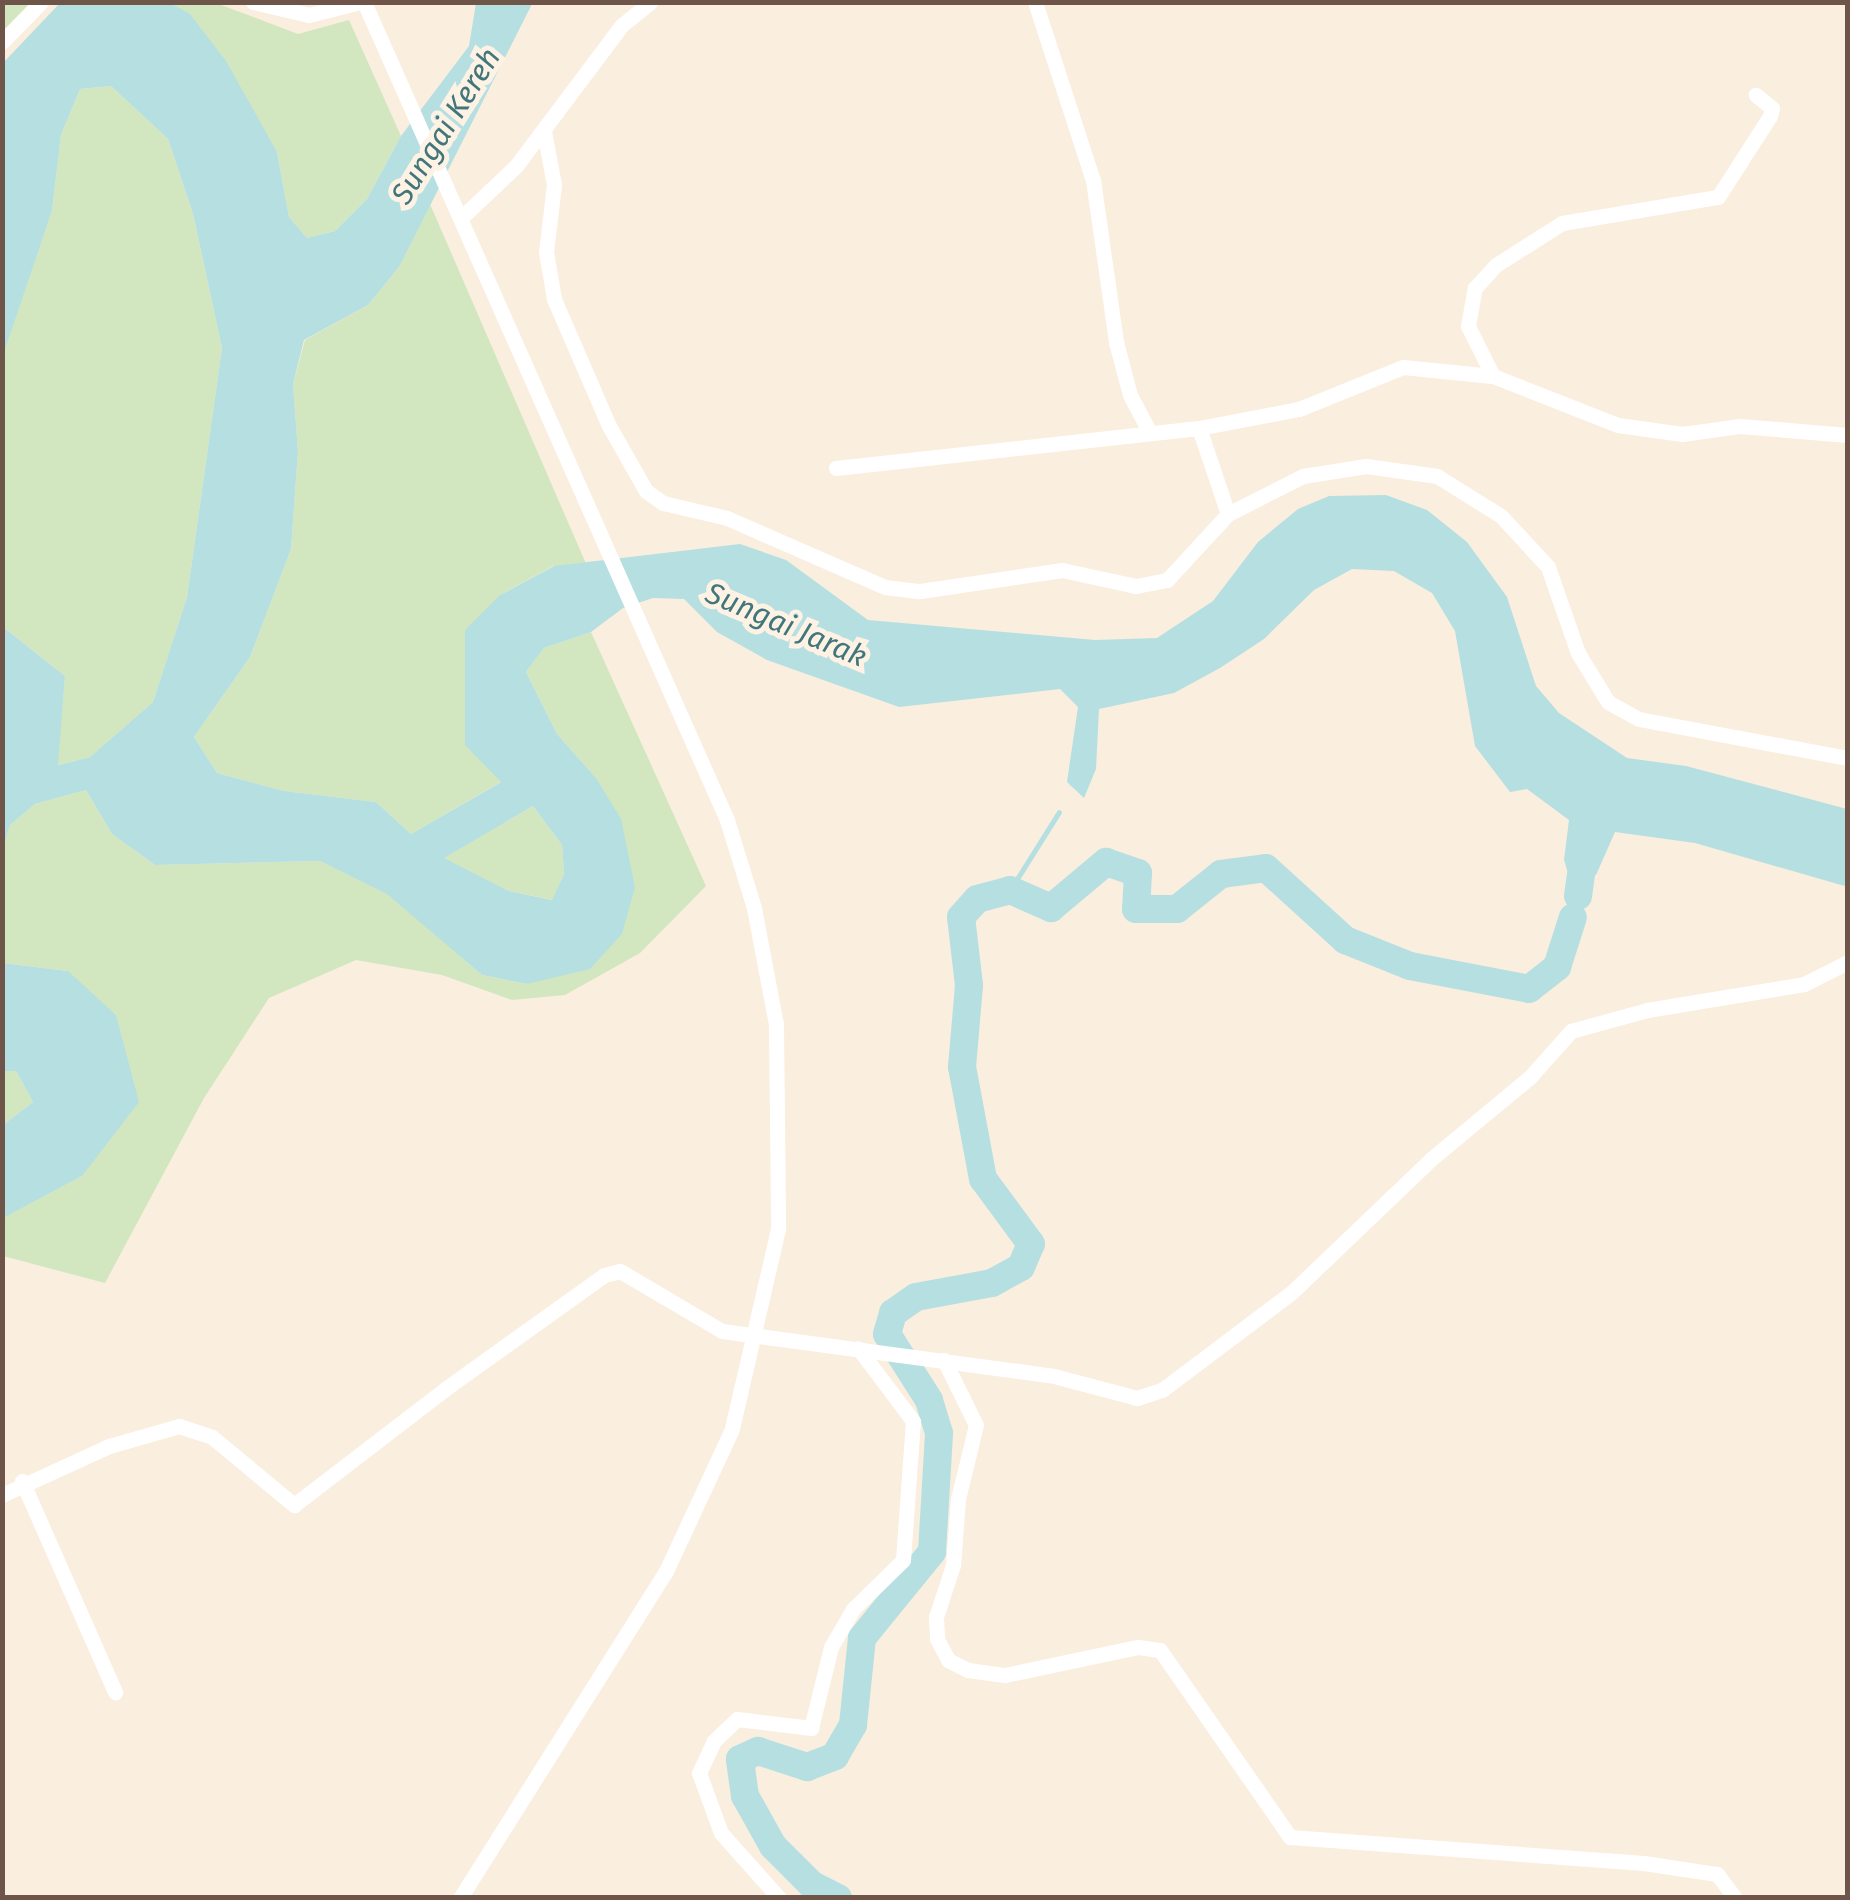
<!DOCTYPE html>
<html>
<head>
<meta charset="utf-8">
<style>
  body { margin:0 }
  #map { position:relative; width:1850px; height:1900px; overflow:hidden; background:#faeedf; font-family:"Fira Sans",sans-serif }
  div>[style] { position:absolute }
  .green>* { inset:0; background:#d2e7bf }
  .water>* { inset:0; background:#b6dfe2 }
  .stream>* { height:5px; margin:-2.5px; padding:0 2.5px; transform-origin:2.5px; border-radius:2.5px; background:#b6dfe2 }
  .river>* { height:28px; margin:-14px; padding:0 14px; transform-origin:14px; border-radius:14px; background:#b6dfe2 }
  .minor>* { height:15px; margin:-7.5px; padding:0 7.5px; transform-origin:7.5px; border-radius:7.5px; background:#fff }
  span { translate:-50% -50%; white-space:nowrap; text-align:center; line-height:1.15; -webkit-text-stroke:10px #fef2e5; paint-order:stroke }
  .water-label { font-size:30px; color:#41767b; font-style:italic }
  .frame { position:absolute; inset:0; border:5px solid #6f5449; pointer-events:none }
</style>
</head>
<body>
<div id="map">
  <div class="green">
    <div style="clip-path:polygon(3px 2px,30px 3px,3px 31px,2px 3px)"></div>
    <div style="clip-path:polygon(170px 3px,216px 3px,298px 34px,349px 20px,401px 136px,367px 199px,335px 231px,307px 238px,289px 217px,277px 152px)"></div>
    <div style="clip-path:polygon(111px 86px,168px 139px,193px 214px,222px 348px,187px 597px,153px 702px,90px 757px,57px 765px,65px 676px,3px 627px,2px 355px,52px 211px,61px 135px,80px 89px)"></div>
    <div style="clip-path:polygon(430px 204px,587px 566px,553px 566px,500px 595px,502px 781px,411px 834px,376px 802px,284px 791px,217px 773px,194px 737px,250px 657px,291px 549px,298px 451px,293px 384px,305px 340px,368px 305px,399px 267px)"></div>
    <div style="clip-path:polygon(591px 632px,706px 886px,640px 953px,565px 995px,512px 1000px,442px 975px,356px 960px,269px 998px,204px 1098px,105px 1283px,3px 1256px,2px 1218px,82px 1176px,68px 971px,3px 963px,2px 847px,10px 825px,35px 804px,86px 790px,112px 834px,155px 865px,320px 861px,387px 893px,482px 975px,527px 984px,596px 778px,557px 734px,526px 672px,544px 648px)"></div>
    <div style="clip-path:polygon(533px 806px,562px 845px,564px 873px,553px 900px,509px 891px,443px 858px)"></div>
    <div style="clip-path:polygon(2px 1071px,16px 1071px,33px 1102px,3px 1125px)"></div>
  </div>
  <div class="water">
    <div style="clip-path:polygon(evenodd,533px 2px,399px 267px,368px 305px,304px 340px,293px 384px,298px 451px,291px 549px,250px 657px,194px 737px,217px 773px,284px 791px,376px 802px,411px 834px,501px 782px,465px 745px,465px 630px,500px 595px,554px 566px,740px 544px,786px 560px,868px 620px,1095px 640px,1157px 638px,1213px 601px,1258px 542px,1298px 509px,1329px 496px,1386px 495px,1427px 510px,1467px 542px,1507px 597px,1536px 686px,1559px 713px,1627px 758px,1686px 766px,1847px 809px,1848px 887px,1695px 843px,1615px 832px,1596px 875px,1569px 876px,1564px 860px,1569px 820px,1527px 789px,1510px 792px,1475px 746px,1455px 631px,1432px 593px,1394px 571px,1352px 569px,1314px 590px,1264px 639px,1220px 668px,1174px 693px,1099px 709px,1096px 769px,1084px 798px,1067px 782px,1078px 707px,1060px 689px,899px 707px,767px 660px,717px 632px,684px 599px,653px 598px,623px 608px,591px 632px,544px 648px,526px 672px,557px 734px,596px 778px,621px 819px,635px 887px,622px 934px,590px 969px,527px 984px,482px 975px,387px 894px,320px 861px,155px 865px,112px 834px,86px 790px,35px 804px,10px 825px,3px 847px,3px 627px,65px 676px,58px 765px,90px 757px,153px 702px,187px 597px,222px 348px,193px 214px,168px 139px,111px 86px,80px 89px,61px 135px,52px 211px,3px 355px,3px 63px,60px 3px,170px 3px,190px 14px,226px 61px,277px 152px,289px 217px,307px 238px,335px 231px,367px 199px,401px 136px,469px 46px,476px 3px,533px 2px,533px 806px,562px 845px,564px 874px,552px 900px,509px 891px,444px 858px,533px 806px)"></div>
    <div style="clip-path:polygon(3px 963px,68px 971px,116px 1015px,139px 1102px,82px 1176px,3px 1218px,3px 1125px,33px 1102px,16px 1071px,3px 1071px)"></div>
  </div>
  <div class="stream">
    <div style="left:1010px;top:890px;width:92px;rotate:-57.9deg"></div>
  </div>
  <div class="river">
    <div style="left:1578px;top:896px;width:59px;rotate:-82.1deg"></div>
    <div style="left:838px;top:1898px;width:30px;rotate:-153deg"></div>
    <div style="left:811px;top:1884px;width:54px;rotate:-135deg"></div>
    <div style="left:773px;top:1846px;width:57px;rotate:-119.2deg"></div>
    <div style="left:745px;top:1796px;width:37px;rotate:-98deg"></div>
    <div style="left:740px;top:1759px;width:20px;rotate:-24deg"></div>
    <div style="left:758px;top:1751px;width:52px;rotate:18.1deg"></div>
    <div style="left:807px;top:1767px;width:30px;rotate:-21deg"></div>
    <div style="left:835px;top:1756px;width:36px;rotate:-60deg"></div>
    <div style="left:853px;top:1725px;width:87px;rotate:-84.1deg"></div>
    <div style="left:862px;top:1638px;width:111px;rotate:-50.9deg"></div>
    <div style="left:932px;top:1552px;width:119px;rotate:-86.6deg"></div>
    <div style="left:939px;top:1433px;width:34px;rotate:-107deg"></div>
    <div style="left:929px;top:1400px;width:78px;rotate:-122.5deg"></div>
    <div style="left:887px;top:1334px;width:22px;rotate:-74deg"></div>
    <div style="left:893px;top:1313px;width:28px;rotate:-35deg"></div>
    <div style="left:916px;top:1297px;width:77px;rotate:-10.4deg"></div>
    <div style="left:992px;top:1283px;width:33px;rotate:-29deg"></div>
    <div style="left:1021px;top:1267px;width:25px;rotate:-67deg"></div>
    <div style="left:1031px;top:1244px;width:81px;rotate:-126.4deg"></div>
    <div style="left:983px;top:1179px;width:114px;rotate:-100.6deg"></div>
    <div style="left:962px;top:1067px;width:82px;rotate:-85.1deg"></div>
    <div style="left:969px;top:985px;width:68px;rotate:-96.7deg"></div>
    <div style="left:961px;top:917px;width:24px;rotate:-48deg"></div>
    <div style="left:977px;top:899px;width:34px;rotate:-15deg"></div>
    <div style="left:1010px;top:890px;width:45px;rotate:23.7deg"></div>
    <div style="left:1051px;top:908px;width:72px;rotate:-39.9deg"></div>
    <div style="left:1106px;top:862px;width:34px;rotate:19deg"></div>
    <div style="left:1138px;top:873px;width:36px;rotate:93deg"></div>
    <div style="left:1136px;top:909px;width:41px"></div>
    <div style="left:1177px;top:909px;width:56px;rotate:-38.5deg"></div>
    <div style="left:1221px;top:874px;width:45px;rotate:-7.6deg"></div>
    <div style="left:1266px;top:868px;width:107px;rotate:42.3deg"></div>
    <div style="left:1345px;top:940px;width:70px;rotate:21.8deg"></div>
    <div style="left:1410px;top:966px;width:121px;rotate:10.9deg"></div>
    <div style="left:1529px;top:989px;width:36px;rotate:-38deg"></div>
    <div style="left:1557px;top:967px;width:52px;rotate:-72.3deg"></div>
  </div>
  <div class="minor">
    <div style="left:253px;top:2px;width:57px;rotate:13.1deg"></div>
    <div style="left:309px;top:15px;width:53px;rotate:-14.3deg"></div>
    <div style="left:364px;top:2px;width:895px;rotate:66.07deg"></div>
    <div style="left:727px;top:820px;width:92px;rotate:72.9deg"></div>
    <div style="left:754px;top:908px;width:118px;rotate:79.3deg"></div>
    <div style="left:776px;top:1024px;width:205px;rotate:89.4deg"></div>
    <div style="left:778px;top:1229px;width:205px;rotate:103deg"></div>
    <div style="left:732px;top:1429px;width:157px;rotate:114.9deg"></div>
    <div style="left:666px;top:1571px;width:386px;rotate:122.2deg"></div>
    <div style="left:1035px;top:2px;width:187px;rotate:72deg"></div>
    <div style="left:1093px;top:180px;width:164px;rotate:81.9deg"></div>
    <div style="left:1116px;top:342px;width:55px;rotate:75.2deg"></div>
    <div style="left:1130px;top:395px;width:43px;rotate:62.2deg"></div>
    <div style="left:2px;top:42px;width:56px;rotate:-45.7deg"></div>
    <div style="left:544px;top:131px;width:55px;rotate:79.5deg"></div>
    <div style="left:554px;top:185px;width:67px;rotate:96.8deg"></div>
    <div style="left:546px;top:252px;width:48px;rotate:80.3deg"></div>
    <div style="left:554px;top:299px;width:136px;rotate:66.6deg"></div>
    <div style="left:608px;top:424px;width:77px;rotate:60.4deg"></div>
    <div style="left:646px;top:491px;width:21px;rotate:35deg"></div>
    <div style="left:663px;top:503px;width:66px;rotate:13.2deg"></div>
    <div style="left:727px;top:518px;width:172px;rotate:23.6deg"></div>
    <div style="left:885px;top:587px;width:35px;rotate:7deg"></div>
    <div style="left:920px;top:591px;width:144px;rotate:-8.4deg"></div>
    <div style="left:1062px;top:570px;width:76px;rotate:12.2deg"></div>
    <div style="left:1136px;top:586px;width:32px;rotate:-11deg"></div>
    <div style="left:1167px;top:580px;width:90px;rotate:-47.3deg"></div>
    <div style="left:1228px;top:514px;width:84px;rotate:-26.9deg"></div>
    <div style="left:1303px;top:476px;width:64px;rotate:-9deg"></div>
    <div style="left:1366px;top:466px;width:72px;rotate:8deg"></div>
    <div style="left:1437px;top:476px;width:75px;rotate:32deg"></div>
    <div style="left:1501px;top:516px;width:69px;rotate:47.3deg"></div>
    <div style="left:1548px;top:567px;width:91px;rotate:70.8deg"></div>
    <div style="left:1578px;top:653px;width:57px;rotate:58.5deg"></div>
    <div style="left:1608px;top:702px;width:35px;rotate:29deg"></div>
    <div style="left:1639px;top:719px;width:213px;rotate:10.6deg"></div>
    <div style="left:461px;top:218px;width:76px;rotate:-43.4deg"></div>
    <div style="left:516px;top:166px;width:176px;rotate:-53.1deg"></div>
    <div style="left:622px;top:25px;width:36px;rotate:-39deg"></div>
    <div style="left:1493px;top:376px;width:56px;rotate:-116.6deg"></div>
    <div style="left:1468px;top:326px;width:39px;rotate:-80deg"></div>
    <div style="left:1475px;top:288px;width:31px;rotate:-48deg"></div>
    <div style="left:1496px;top:265px;width:78px;rotate:-32.5deg"></div>
    <div style="left:1562px;top:223px;width:158px;rotate:-9.5deg"></div>
    <div style="left:1718px;top:197px;width:96px;rotate:-57.3deg"></div>
    <div style="left:1770px;top:116px;width:8px;rotate:-76deg"></div>
    <div style="left:1772px;top:108px;width:21px;rotate:-141deg"></div>
    <div style="left:1199px;top:428px;width:91px;rotate:71.4deg"></div>
    <div style="left:836px;top:468px;width:365px;rotate:-6.3deg"></div>
    <div style="left:1199px;top:428px;width:102px;rotate:-10.8deg"></div>
    <div style="left:1299px;top:409px;width:112px;rotate:-22deg"></div>
    <div style="left:1403px;top:367px;width:90px;rotate:5.7deg"></div>
    <div style="left:1493px;top:376px;width:134px;rotate:21.4deg"></div>
    <div style="left:1618px;top:425px;width:65px;rotate:8deg"></div>
    <div style="left:1682px;top:434px;width:59px;rotate:-7.9deg"></div>
    <div style="left:1740px;top:426px;width:108px;rotate:4.8deg"></div>
    <div style="left:944px;top:1360px;width:72px;rotate:63.8deg"></div>
    <div style="left:976px;top:1425px;width:76px;rotate:103.7deg"></div>
    <div style="left:958px;top:1499px;width:66px;rotate:94.3deg"></div>
    <div style="left:953px;top:1565px;width:55px;rotate:108.1deg"></div>
    <div style="left:936px;top:1617px;width:22px;rotate:87deg"></div>
    <div style="left:937px;top:1639px;width:24px;rotate:62deg"></div>
    <div style="left:948px;top:1660px;width:22px;rotate:27deg"></div>
    <div style="left:968px;top:1670px;width:37px;rotate:8deg"></div>
    <div style="left:1005px;top:1675px;width:136px;rotate:-11.9deg"></div>
    <div style="left:1138px;top:1647px;width:22px;rotate:8deg"></div>
    <div style="left:1160px;top:1650px;width:228px;rotate:55.2deg"></div>
    <div style="left:1290px;top:1837px;width:355px;rotate:4.2deg"></div>
    <div style="left:1644px;top:1863px;width:74px;rotate:8.6deg"></div>
    <div style="left:1717px;top:1874px;width:30px;rotate:53deg"></div>
    <div style="left:22px;top:1481px;width:231px;rotate:66.2deg"></div>
    <div style="left:2px;top:1495px;width:118px;rotate:-24.6deg"></div>
    <div style="left:109px;top:1446px;width:73px;rotate:-15.9deg"></div>
    <div style="left:179px;top:1426px;width:35px;rotate:18deg"></div>
    <div style="left:212px;top:1437px;width:107px;rotate:39.7deg"></div>
    <div style="left:294px;top:1505px;width:190px;rotate:-37.5deg"></div>
    <div style="left:445px;top:1389px;width:196px;rotate:-35.6deg"></div>
    <div style="left:604px;top:1275px;width:16px;rotate:-14deg"></div>
    <div style="left:620px;top:1271px;width:118px;rotate:30.5deg"></div>
    <div style="left:722px;top:1331px;width:335px;rotate:7.7deg"></div>
    <div style="left:1054px;top:1376px;width:86px;rotate:14.8deg"></div>
    <div style="left:1137px;top:1398px;width:26px;rotate:-18deg"></div>
    <div style="left:1162px;top:1390px;width:163px;rotate:-37deg"></div>
    <div style="left:1292px;top:1292px;width:192px;rotate:-43.7deg"></div>
    <div style="left:1431px;top:1159px;width:129px;rotate:-39.6deg"></div>
    <div style="left:1530px;top:1077px;width:62px;rotate:-48.3deg"></div>
    <div style="left:1571px;top:1031px;width:79px;rotate:-15.4deg"></div>
    <div style="left:1647px;top:1010px;width:159px;rotate:-9.4deg"></div>
    <div style="left:1804px;top:984px;width:49px;rotate:-26.6deg"></div>
    <div style="left:779px;top:1898px;width:87px;rotate:-131.7deg"></div>
    <div style="left:721px;top:1833px;width:64px;rotate:-110.1deg"></div>
    <div style="left:699px;top:1773px;width:35px;rotate:-65deg"></div>
    <div style="left:714px;top:1741px;width:32px;rotate:-44deg"></div>
    <div style="left:737px;top:1719px;width:75px;rotate:6.9deg"></div>
    <div style="left:811px;top:1728px;width:83px;rotate:-76.1deg"></div>
    <div style="left:831px;top:1647px;width:44px;rotate:-59.9deg"></div>
    <div style="left:853px;top:1609px;width:70px;rotate:-44.4deg"></div>
    <div style="left:903px;top:1560px;width:139px;rotate:-85.9deg"></div>
    <div style="left:913px;top:1421px;width:91px;rotate:-127deg"></div>
  </div>
  <div class="water-label">
    <span style="left:446px;top:126px;rotate:-58deg">Sungai Kereh</span>
    <span style="left:786px;top:625px;rotate:23deg">Sungai Jarak</span>
  </div>
  <div class="frame"></div>
</div>
</body>
</html>
